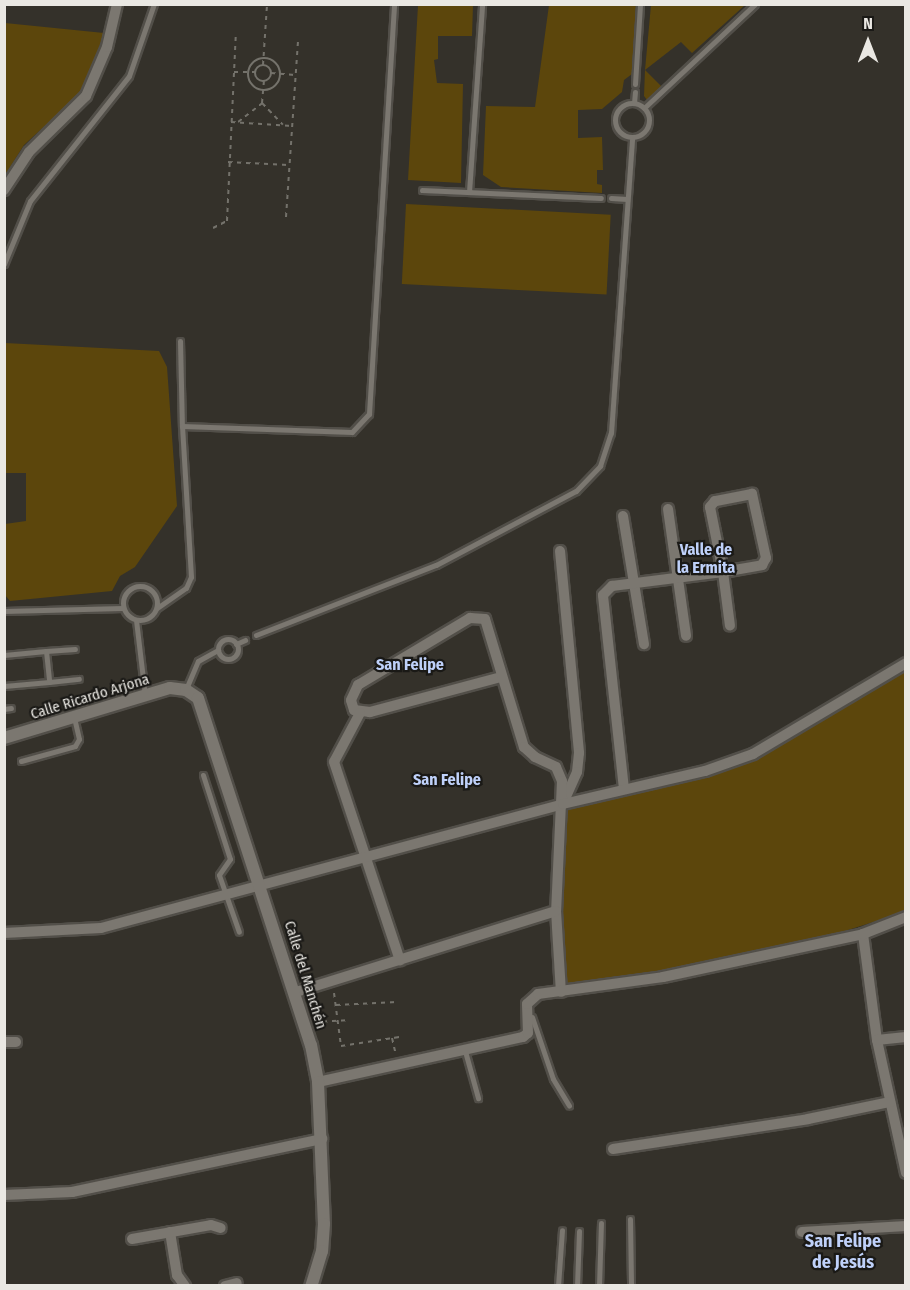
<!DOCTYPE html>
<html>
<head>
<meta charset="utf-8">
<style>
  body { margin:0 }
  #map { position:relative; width:910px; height:1290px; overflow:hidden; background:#34312a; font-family:"Fira Sans Condensed",sans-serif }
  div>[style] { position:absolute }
  .green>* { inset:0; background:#5c460c; transform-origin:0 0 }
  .path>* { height:2px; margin-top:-1px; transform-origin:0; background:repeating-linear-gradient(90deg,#74726b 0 4.5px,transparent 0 9px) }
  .path>.ring { margin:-1px; padding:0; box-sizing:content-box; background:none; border:2px solid #74726b; border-radius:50% }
  .roads { filter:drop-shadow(2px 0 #524f49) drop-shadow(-2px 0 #524f49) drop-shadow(0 2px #524f49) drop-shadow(0 -2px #524f49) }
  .service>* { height:5px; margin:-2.5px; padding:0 2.5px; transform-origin:2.5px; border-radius:2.5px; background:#7b7770 }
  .service>.ring { margin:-2.5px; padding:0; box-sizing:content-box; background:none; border:5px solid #7b7770; border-radius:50% }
  .minor>* { height:10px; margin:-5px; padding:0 5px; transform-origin:5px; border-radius:5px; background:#7b7770 }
  .tertiary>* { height:12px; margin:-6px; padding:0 6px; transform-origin:6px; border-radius:6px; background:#7b7770 }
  span { translate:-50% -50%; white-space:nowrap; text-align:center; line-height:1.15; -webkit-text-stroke:4.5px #1a1916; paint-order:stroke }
  .street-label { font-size:15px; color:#eae8e3 }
  .neighbourhood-label { font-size:16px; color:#bfd1fa; font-weight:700 }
  .quarter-label { font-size:18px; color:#bfd1fa; font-weight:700 }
  .frame { position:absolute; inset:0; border:6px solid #eae8e3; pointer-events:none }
  .north { position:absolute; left:838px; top:12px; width:60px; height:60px; -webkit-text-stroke:4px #1a1916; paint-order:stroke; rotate:0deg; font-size:16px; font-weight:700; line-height:24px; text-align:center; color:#eae8e3 }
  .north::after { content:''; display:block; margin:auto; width:21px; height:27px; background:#eae8e3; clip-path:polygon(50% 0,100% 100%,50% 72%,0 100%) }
</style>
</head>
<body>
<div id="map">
  <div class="green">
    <div style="clip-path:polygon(418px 5px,473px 5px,472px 36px,438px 36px,438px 59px,434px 60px,437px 83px,463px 84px,461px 183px,408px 180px)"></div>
    <div style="clip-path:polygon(549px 5px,636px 5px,632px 74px,624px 80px,622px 92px,602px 109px,578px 110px,578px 138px,602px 137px,603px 170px,597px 170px,597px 184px,602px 185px,602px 193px,501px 187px,483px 175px,486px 106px,535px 107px)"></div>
    <div style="clip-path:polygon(651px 5px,745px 5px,692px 53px,681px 42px,645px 70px,663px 88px,647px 100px,644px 96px,645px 70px)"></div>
    <div style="clip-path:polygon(5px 23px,104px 33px,85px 89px,24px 145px,5px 175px)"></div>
    <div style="left:406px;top:204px;width:205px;height:80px;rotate:3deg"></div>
    <div style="clip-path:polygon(5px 343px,159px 351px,167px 367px,177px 506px,135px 567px,120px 576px,112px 591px,10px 601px,5px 595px,5px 524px,26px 521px,26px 473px,5px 473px)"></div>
    <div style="clip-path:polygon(905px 665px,905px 912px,810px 942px,692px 969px,565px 990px,561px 966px,563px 806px,755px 755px)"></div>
  </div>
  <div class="path">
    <div class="ring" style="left:248px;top:58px;width:30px;height:30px"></div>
    <div style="left:263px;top:65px;width:61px;rotate:-86.2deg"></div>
    <div class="ring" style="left:255px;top:65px;width:14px;height:14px"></div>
    <div style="left:234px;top:72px;width:21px"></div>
    <div style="left:271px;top:73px;width:24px;rotate:5deg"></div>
    <div style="left:262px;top:103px;width:30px;rotate:46deg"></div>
    <div style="left:231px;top:122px;width:61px;rotate:3.8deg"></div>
    <div style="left:238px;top:122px;width:31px;rotate:-38deg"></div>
    <div style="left:262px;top:103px;width:22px;rotate:-85deg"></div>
    <div style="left:228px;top:162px;width:60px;rotate:2.9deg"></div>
    <div style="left:286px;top:217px;width:178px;rotate:-86.1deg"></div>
    <div style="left:213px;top:228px;width:16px;rotate:-27deg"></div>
    <div style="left:227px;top:221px;width:189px;rotate:-87.3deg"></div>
    <div style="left:334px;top:993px;width:53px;rotate:82.5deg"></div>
    <div style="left:341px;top:1046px;width:59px;rotate:-8.8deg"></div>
    <div style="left:336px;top:1005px;width:61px;rotate:-2.8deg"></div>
    <div style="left:314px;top:1022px;width:33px;rotate:-3deg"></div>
    <div style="left:392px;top:1038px;width:17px;rotate:77deg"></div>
  </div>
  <div class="roads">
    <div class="service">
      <div style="left:635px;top:84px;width:80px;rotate:-86.4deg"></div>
      <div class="ring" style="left:615px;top:103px;width:29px;height:29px"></div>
      <div style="left:634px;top:103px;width:11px;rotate:-85deg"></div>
      <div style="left:644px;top:108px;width:152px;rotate:-43.1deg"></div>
      <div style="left:422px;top:190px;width:179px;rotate:2.6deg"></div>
      <div style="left:469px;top:192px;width:188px;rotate:-86deg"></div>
      <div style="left:611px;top:198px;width:16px;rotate:4deg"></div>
      <div style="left:4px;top:264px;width:68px;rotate:-67.6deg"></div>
      <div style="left:30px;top:201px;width:159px;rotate:-51.6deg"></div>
      <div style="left:129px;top:76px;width:76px;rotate:-70.9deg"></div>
      <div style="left:180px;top:341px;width:85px;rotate:88.7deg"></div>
      <div class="ring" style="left:123px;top:586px;width:29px;height:29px"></div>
      <div style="left:157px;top:608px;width:35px;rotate:-35deg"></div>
      <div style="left:186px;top:588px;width:12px;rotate:-66deg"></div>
      <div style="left:191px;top:577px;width:151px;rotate:-93.4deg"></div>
      <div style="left:182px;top:426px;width:170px;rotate:2deg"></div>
      <div style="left:352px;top:432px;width:25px;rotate:-47deg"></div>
      <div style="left:369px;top:414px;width:411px;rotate:-86.5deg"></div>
      <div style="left:4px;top:611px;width:119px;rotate:-1.4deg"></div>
      <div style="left:136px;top:620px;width:77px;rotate:83.2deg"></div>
      <div style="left:256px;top:635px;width:193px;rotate:-21.3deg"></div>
      <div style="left:436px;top:565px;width:158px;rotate:-27.9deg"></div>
      <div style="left:576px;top:491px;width:35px;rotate:-46deg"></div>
      <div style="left:600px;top:466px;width:35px;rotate:-72deg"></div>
      <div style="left:611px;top:433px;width:296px;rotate:-85.9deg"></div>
      <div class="ring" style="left:218px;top:639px;width:15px;height:15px"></div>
      <div style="left:236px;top:644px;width:10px;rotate:-24deg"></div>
      <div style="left:46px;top:651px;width:29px;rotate:-4deg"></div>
      <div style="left:4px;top:655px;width:42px;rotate:-5.4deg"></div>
      <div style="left:46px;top:651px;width:31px;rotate:84deg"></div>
      <div style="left:49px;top:682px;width:45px;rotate:174.9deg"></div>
      <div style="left:49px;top:682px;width:30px;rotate:-6deg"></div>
      <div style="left:186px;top:689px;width:30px;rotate:-67deg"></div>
      <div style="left:198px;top:661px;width:23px;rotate:-29deg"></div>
      <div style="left:4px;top:709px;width:7px;rotate:-8deg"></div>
      <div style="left:21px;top:761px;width:56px;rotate:-15.5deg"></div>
      <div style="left:75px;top:746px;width:8px;rotate:-60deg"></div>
      <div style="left:79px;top:739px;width:22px;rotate:-103deg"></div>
      <div style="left:203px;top:775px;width:88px;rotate:72.2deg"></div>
      <div style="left:230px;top:859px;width:19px;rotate:125deg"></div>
      <div style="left:219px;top:875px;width:60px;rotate:70.7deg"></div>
      <div style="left:532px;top:1017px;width:65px;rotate:71.3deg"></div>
      <div style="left:553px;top:1079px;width:31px;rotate:59deg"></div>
      <div style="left:465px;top:1051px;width:49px;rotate:74.5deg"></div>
      <div style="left:630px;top:1219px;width:67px;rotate:89.1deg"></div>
      <div style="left:558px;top:1286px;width:56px;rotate:-85.9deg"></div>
      <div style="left:577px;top:1286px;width:55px;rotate:-87.9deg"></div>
      <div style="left:599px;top:1286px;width:63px;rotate:-88.2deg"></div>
    </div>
    <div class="minor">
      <div style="left:4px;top:190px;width:45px;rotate:-56.7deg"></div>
      <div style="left:29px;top:152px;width:80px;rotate:-44.5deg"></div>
      <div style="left:86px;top:96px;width:53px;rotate:-66.8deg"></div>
      <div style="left:107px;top:47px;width:44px;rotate:-76.9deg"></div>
      <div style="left:668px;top:509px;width:128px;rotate:81.9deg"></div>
      <div style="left:623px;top:516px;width:130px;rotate:80.7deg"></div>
      <div style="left:560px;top:551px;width:203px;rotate:84.6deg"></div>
      <div style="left:579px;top:753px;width:19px;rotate:96deg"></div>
      <div style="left:577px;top:772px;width:32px;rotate:114deg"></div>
      <div style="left:501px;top:677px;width:136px;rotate:165deg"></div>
      <div style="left:370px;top:712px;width:16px;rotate:-173deg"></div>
      <div style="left:354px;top:710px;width:10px;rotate:-107deg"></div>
      <div style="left:351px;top:700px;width:17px;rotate:-65deg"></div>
      <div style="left:358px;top:685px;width:131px;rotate:-30.9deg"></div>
      <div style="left:470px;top:618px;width:15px;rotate:4deg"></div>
      <div style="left:485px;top:619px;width:134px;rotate:73.1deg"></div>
      <div style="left:524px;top:747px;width:15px;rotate:42deg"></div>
      <div style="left:535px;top:757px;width:23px;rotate:25deg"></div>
      <div style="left:556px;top:767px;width:15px;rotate:67deg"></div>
      <div style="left:562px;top:781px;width:130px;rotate:92.6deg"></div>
      <div style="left:556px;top:911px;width:81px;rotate:86.5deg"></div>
      <div style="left:360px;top:713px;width:55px;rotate:118deg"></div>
      <div style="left:334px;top:762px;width:209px;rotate:71.6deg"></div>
      <div style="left:624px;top:789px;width:195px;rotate:-96.2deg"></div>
      <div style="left:603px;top:595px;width:13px;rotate:-45deg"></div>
      <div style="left:612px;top:586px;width:112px;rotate:-7.2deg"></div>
      <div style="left:723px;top:572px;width:40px;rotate:-10deg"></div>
      <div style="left:762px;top:565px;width:8px;rotate:-60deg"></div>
      <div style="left:766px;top:558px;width:66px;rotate:-102.3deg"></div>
      <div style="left:752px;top:494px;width:38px;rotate:169deg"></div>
      <div style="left:715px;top:501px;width:8px;rotate:130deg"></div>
      <div style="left:710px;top:507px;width:66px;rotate:78.7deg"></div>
      <div style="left:723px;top:572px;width:54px;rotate:82.6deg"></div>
      <div style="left:4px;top:933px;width:97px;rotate:-3deg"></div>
      <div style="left:101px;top:928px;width:478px;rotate:-15deg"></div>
      <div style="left:563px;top:804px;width:146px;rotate:-13.1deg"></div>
      <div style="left:705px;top:771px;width:51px;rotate:-19.5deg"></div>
      <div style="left:753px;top:754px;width:178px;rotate:-30.7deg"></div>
      <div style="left:863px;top:934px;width:107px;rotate:82.5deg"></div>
      <div style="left:877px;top:1040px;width:136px;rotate:77.7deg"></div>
      <div style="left:296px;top:992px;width:272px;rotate:-17.3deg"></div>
      <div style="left:877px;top:1040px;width:29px;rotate:-6deg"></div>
      <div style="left:4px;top:1042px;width:12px"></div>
      <div style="left:318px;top:1082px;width:210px;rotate:-12.4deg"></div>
      <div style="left:523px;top:1037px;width:6px;rotate:-39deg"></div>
      <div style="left:528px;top:1033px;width:29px;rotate:-92deg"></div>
      <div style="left:527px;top:1004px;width:15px;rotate:-42deg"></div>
      <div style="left:538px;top:994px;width:126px;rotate:-7.7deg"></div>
      <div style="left:663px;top:977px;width:205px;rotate:-12.1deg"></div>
      <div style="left:863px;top:934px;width:46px;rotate:-21.6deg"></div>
      <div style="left:613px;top:1149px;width:197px;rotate:-8.7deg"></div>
      <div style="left:808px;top:1119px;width:84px;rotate:-11.7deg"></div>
      <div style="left:4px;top:1195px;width:68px;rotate:-2.5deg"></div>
      <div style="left:72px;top:1192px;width:256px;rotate:-12deg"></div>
      <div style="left:170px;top:1232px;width:44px;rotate:80.8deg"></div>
      <div style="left:177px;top:1275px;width:14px;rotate:54deg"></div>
      <div style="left:802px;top:1232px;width:104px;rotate:-3.3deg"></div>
      <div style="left:132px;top:1239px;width:80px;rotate:-10deg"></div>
      <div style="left:211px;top:1225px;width:10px;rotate:17deg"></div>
      <div style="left:225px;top:1286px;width:12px;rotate:-14deg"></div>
    </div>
    <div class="tertiary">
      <div style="left:4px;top:738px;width:173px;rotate:-16.8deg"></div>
      <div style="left:170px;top:688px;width:16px;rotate:7deg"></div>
      <div style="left:186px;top:690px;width:14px;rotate:34deg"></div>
      <div style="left:198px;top:698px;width:365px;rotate:72deg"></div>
      <div style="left:311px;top:1045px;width:38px;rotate:79deg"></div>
      <div style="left:318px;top:1082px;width:142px;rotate:87.6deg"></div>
      <div style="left:324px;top:1224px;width:27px;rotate:94deg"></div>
      <div style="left:322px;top:1251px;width:37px;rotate:107deg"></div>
    </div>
  </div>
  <div class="street-label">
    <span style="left:90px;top:697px;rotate:-17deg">Calle Ricardo Arjona</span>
    <span style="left:305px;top:975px;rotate:73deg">Calle del Manchén</span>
  </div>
  <div class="neighbourhood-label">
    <span style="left:706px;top:559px">Valle de<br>la Ermita</span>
    <span style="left:410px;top:665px">San Felipe</span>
    <span style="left:447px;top:780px">San Felipe</span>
  </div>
  <div class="quarter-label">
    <span style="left:843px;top:1252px">San Felipe<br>de Jesús</span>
  </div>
  <div class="frame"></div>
  <div class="north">N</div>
</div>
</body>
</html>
